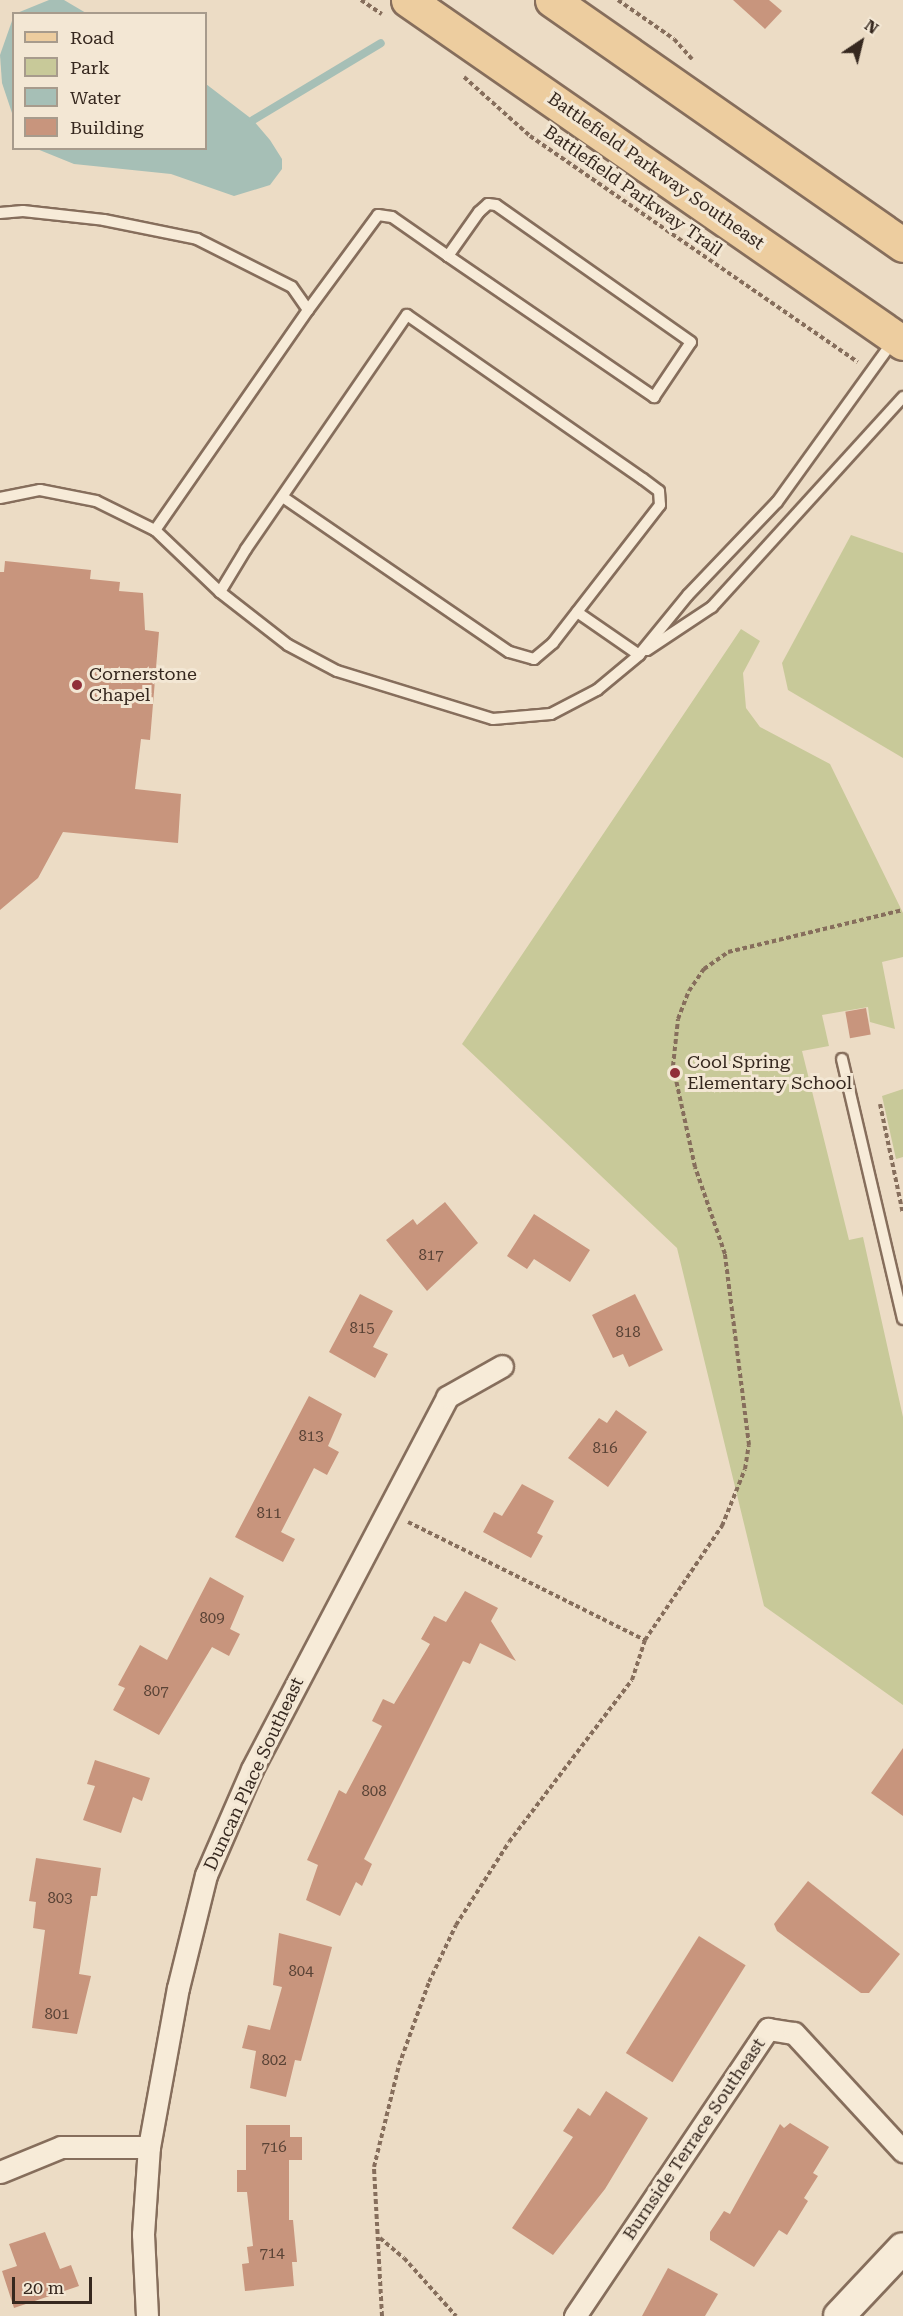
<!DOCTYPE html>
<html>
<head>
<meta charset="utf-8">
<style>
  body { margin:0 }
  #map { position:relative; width:903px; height:2316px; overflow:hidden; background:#ecdcc5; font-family:"Roboto Serif",serif }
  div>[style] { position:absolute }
  .green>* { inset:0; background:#c8c999 }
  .water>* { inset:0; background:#a6bfb6 }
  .stream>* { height:8px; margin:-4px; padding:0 4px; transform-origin:4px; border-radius:4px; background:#a6bfb6 }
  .building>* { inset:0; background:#c8957d; transform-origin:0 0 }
  .path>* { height:4px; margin-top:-2px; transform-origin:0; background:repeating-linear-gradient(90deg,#866e5c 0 4.5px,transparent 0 7.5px) }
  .roads { filter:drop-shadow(2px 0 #866e5c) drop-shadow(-2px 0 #866e5c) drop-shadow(0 2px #866e5c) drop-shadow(0 -2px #866e5c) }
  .lane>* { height:10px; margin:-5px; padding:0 5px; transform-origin:5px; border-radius:5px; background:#f7ebd8 }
  .street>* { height:21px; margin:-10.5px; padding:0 10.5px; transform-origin:10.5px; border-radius:10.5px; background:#f7ebd8 }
  .secondary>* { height:30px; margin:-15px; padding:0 15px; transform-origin:15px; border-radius:15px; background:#f7ebd8 }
  .primary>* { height:33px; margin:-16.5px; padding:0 16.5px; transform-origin:16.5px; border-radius:16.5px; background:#edcd9f }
  .dots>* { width:16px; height:16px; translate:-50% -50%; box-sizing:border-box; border:3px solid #f3e7d4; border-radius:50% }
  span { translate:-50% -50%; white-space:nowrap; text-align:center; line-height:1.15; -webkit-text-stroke:6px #f3e7d4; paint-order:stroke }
  .number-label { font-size:15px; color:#5a4336 }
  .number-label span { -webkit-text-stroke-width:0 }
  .street-label { font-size:18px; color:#36281f }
  .poi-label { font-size:18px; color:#36281f }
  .left { translate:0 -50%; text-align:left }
  .legend { position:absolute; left:12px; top:12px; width:195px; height:138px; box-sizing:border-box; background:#f3e7d4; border:2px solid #a79b8c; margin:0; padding:8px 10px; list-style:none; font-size:18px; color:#36281f }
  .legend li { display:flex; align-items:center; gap:12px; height:30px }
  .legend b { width:30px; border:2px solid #a79b8c }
  .north { position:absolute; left:831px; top:12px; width:60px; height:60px; -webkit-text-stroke:4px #f3e7d4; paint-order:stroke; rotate:35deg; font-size:16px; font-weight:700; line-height:24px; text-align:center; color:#36281f }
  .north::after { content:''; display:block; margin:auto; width:21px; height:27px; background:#36281f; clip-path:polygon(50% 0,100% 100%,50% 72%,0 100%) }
  .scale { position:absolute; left:12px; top:2277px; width:80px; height:27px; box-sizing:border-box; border:3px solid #36281f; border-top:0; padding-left:8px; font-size:18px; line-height:21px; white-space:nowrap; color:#36281f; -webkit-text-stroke:4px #f3e7d4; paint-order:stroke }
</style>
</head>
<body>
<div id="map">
  <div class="green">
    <div style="clip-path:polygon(851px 535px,903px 553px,903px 758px,788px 690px,782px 663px)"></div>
    <div style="clip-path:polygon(741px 629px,760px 641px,743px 673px,746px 708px,760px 727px,830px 764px,903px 913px,903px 957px,882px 962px,895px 1029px,870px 1022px,868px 1007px,822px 1015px,829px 1046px,802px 1051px,849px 1240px,863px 1237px,903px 1417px,903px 1705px,764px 1606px,677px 1248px,462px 1044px)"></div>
    <div style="clip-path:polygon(903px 1089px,903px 1157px,896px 1159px,882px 1096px)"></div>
  </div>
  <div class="water">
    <div style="clip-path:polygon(49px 0,64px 0,86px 13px,17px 13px)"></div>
    <div style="clip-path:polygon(13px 18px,14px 116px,13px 116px,2px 83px,0 55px)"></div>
    <div style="clip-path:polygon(206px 84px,253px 120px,270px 140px,282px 159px,282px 169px,270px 185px,234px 196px,171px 174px,74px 164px,37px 149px,206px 148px)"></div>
  </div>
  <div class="stream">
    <div style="left:253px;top:120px;width:149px;rotate:-31deg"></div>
  </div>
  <div class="building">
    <div style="clip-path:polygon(733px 0,769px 0,782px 11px,765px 29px)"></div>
    <div style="clip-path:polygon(5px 561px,91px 570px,90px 579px,120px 582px,119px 591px,143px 593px,145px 630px,159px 632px,150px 740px,141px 739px,135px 789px,181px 794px,178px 843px,63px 832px,38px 878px,0 910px,0 572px,4px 572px)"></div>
    <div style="left:866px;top:1008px;width:27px;height:21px;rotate:80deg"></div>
    <div style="clip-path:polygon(445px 1202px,478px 1243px,427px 1291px,386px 1240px,413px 1219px,417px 1225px)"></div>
    <div style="clip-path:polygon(534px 1214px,590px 1250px,570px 1282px,534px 1259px,527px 1269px,507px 1256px)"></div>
    <div style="clip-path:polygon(360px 1294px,393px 1311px,373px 1347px,388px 1354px,375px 1378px,329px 1352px)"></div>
    <div style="clip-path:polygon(635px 1294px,663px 1350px,629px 1367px,623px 1354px,613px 1358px,592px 1315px)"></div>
    <div style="clip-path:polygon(309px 1396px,342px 1414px,328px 1446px,339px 1452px,327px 1475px,314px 1468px,281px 1532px,295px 1539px,283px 1562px,235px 1537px)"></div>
    <div style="clip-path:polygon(616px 1410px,647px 1432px,608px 1487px,568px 1458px,599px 1418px,607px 1423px)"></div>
    <div style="clip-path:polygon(522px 1484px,554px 1501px,537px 1533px,543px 1536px,531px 1558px,483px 1532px,494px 1512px,502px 1516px)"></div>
    <div style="clip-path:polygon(210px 1577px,244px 1596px,230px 1629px,240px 1634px,229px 1656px,212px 1647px,159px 1735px,113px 1710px,125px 1688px,118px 1685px,140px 1645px,167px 1660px)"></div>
    <div style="clip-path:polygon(465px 1591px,498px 1608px,491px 1621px,516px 1661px,480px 1643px,470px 1664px,463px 1661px,364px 1859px,372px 1864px,362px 1886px,356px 1882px,340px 1916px,306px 1900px,318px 1865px,307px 1860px,339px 1790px,346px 1794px,382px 1726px,372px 1721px,383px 1699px,394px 1704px,430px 1644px,421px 1639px,434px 1616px,446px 1622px)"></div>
    <div style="clip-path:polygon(903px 1748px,903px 1816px,871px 1793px)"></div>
    <div style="clip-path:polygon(95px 1760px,150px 1778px,142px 1801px,133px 1797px,121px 1833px,83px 1820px,95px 1786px,87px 1784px)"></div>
    <div style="clip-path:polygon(36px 1858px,101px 1868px,97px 1896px,91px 1896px,79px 1974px,91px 1976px,77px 2034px,32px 2028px,45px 1930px,33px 1928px,36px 1902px,29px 1901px)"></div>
    <div style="clip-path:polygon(808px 1881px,900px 1954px,869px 1993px,861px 1993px,777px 1931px,774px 1924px)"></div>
    <div style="clip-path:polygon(279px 1933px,332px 1947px,301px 2061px,295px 2060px,286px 2097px,250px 2088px,256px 2051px,242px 2048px,248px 2025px,270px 2030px,282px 1987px,273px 1985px)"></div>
    <div style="left:699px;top:1936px;width:55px;height:138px;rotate:32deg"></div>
    <div style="clip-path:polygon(606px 2091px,648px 2118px,605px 2189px,553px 2255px,512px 2228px,573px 2137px,563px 2131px,578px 2108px,590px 2116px)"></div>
    <div style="clip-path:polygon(790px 2123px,829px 2147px,813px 2173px,818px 2176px,804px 2198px,808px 2201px,787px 2235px,779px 2230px,754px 2267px,710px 2240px,710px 2232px,724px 2211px,730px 2214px,780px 2124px,784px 2128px)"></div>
    <div style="clip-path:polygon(246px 2125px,290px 2125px,290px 2137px,302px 2137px,302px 2160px,289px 2160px,289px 2220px,293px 2220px,297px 2262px,292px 2262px,294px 2286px,245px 2291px,242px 2264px,249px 2263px,247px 2247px,253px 2246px,247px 2192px,237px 2192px,237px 2170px,246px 2170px)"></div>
    <div style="clip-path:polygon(45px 2232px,60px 2269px,71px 2265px,79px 2286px,14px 2308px,2px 2271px,17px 2266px,9px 2244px)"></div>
    <div style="clip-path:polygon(668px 2268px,718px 2294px,705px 2316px,642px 2316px)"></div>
  </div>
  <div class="path">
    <div style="left:361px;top:0;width:25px;rotate:34deg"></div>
    <div style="left:618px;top:0;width:68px;rotate:34.9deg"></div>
    <div style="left:674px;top:39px;width:27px;rotate:48deg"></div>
    <div style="left:464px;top:77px;width:89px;rotate:41.8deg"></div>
    <div style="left:530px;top:136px;width:398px;rotate:34.6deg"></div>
    <div style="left:880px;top:1104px;width:112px;rotate:78.2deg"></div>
    <div style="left:408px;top:1522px;width:265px;rotate:26.5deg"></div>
    <div style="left:380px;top:2238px;width:31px;rotate:40deg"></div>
    <div style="left:404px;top:2258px;width:78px;rotate:48.1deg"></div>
    <div style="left:382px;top:2316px;width:149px;rotate:-93.1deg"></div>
    <div style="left:374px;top:2167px;width:105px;rotate:-76.2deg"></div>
    <div style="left:399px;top:2065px;width:88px;rotate:-70.1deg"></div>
    <div style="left:429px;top:1982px;width:63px;rotate:-64.7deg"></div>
    <div style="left:456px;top:1925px;width:98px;rotate:-57.4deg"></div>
    <div style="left:509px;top:1842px;width:203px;rotate:-52.8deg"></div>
    <div style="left:632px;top:1680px;width:42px;rotate:-72deg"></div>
    <div style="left:645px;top:1640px;width:138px;rotate:-56deg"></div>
    <div style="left:722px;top:1526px;width:61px;rotate:-68deg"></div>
    <div style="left:745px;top:1469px;width:24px;rotate:-81deg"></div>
    <div style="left:749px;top:1445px;width:193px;rotate:-97.2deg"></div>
    <div style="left:725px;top:1254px;width:92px;rotate:-109deg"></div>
    <div style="left:695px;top:1167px;width:103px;rotate:-102.3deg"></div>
    <div style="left:673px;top:1066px;width:47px;rotate:-83.9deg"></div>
    <div style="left:678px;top:1019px;width:30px;rotate:-69deg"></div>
    <div style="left:689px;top:991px;width:27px;rotate:-56deg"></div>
    <div style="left:704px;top:969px;width:29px;rotate:-35deg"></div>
    <div style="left:728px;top:952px;width:180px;rotate:-13.5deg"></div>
  </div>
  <div class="roads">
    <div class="lane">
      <div style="left:0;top:213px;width:23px;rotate:-5deg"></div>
      <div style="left:23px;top:211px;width:81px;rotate:6.3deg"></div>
      <div style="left:104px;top:220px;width:95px;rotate:11.5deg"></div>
      <div style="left:197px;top:239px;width:106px;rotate:26.8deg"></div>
      <div style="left:292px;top:287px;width:28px;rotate:55deg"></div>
      <div style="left:308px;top:310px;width:268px;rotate:124.8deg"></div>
      <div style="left:308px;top:310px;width:118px;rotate:-53.6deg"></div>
      <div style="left:378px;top:215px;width:14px;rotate:8deg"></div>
      <div style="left:392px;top:217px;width:68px;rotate:34.9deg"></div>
      <div style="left:448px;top:256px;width:250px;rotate:34.4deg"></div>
      <div style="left:654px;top:397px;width:66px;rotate:-56.1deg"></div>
      <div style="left:691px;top:342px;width:238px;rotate:-144.9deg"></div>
      <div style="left:496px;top:205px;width:8px;rotate:-173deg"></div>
      <div style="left:488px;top:204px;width:12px;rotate:138deg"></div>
      <div style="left:479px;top:212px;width:54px;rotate:125.2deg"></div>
      <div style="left:0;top:498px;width:41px;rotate:-11.3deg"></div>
      <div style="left:40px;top:490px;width:57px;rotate:11.1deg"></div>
      <div style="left:96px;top:501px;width:66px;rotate:26.2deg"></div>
      <div style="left:155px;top:530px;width:90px;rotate:43.6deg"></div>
      <div style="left:220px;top:592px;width:86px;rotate:37.9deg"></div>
      <div style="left:288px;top:645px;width:55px;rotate:28deg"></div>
      <div style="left:337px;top:671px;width:163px;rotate:17.1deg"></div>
      <div style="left:493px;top:719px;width:58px;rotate:-4.9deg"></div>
      <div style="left:551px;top:714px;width:52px;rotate:-27.6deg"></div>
      <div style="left:597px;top:690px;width:55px;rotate:-39.8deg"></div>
      <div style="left:639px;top:655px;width:77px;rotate:-50.8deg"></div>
      <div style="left:688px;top:595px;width:129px;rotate:-46.3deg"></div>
      <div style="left:777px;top:502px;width:198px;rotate:-54.2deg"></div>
      <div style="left:220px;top:592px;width:50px;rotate:-58.8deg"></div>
      <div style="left:246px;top:549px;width:284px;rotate:-55.5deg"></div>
      <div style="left:407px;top:315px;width:287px;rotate:34.8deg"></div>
      <div style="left:643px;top:479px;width:20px;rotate:37deg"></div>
      <div style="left:659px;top:491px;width:14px;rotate:86deg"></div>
      <div style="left:660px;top:505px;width:175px;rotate:127.8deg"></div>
      <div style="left:553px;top:643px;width:25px;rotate:140deg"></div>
      <div style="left:534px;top:659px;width:26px;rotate:-164deg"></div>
      <div style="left:509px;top:652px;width:274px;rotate:-145.6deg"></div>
      <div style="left:577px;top:612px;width:75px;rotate:34.7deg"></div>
      <div style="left:647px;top:650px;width:78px;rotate:-33.5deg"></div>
      <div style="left:712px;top:607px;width:284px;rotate:-47.7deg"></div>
      <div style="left:842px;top:1059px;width:267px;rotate:76.8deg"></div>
    </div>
    <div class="street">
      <div style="left:0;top:2172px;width:66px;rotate:-22.3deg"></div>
      <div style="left:61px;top:2147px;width:88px"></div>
      <div style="left:147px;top:2316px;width:82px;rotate:-92.8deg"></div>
      <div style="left:143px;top:2234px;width:87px;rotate:-86.1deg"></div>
      <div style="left:149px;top:2147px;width:162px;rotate:-79.7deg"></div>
      <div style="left:178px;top:1988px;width:116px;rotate:-76.1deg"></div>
      <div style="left:206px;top:1875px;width:116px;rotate:-66.5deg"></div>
      <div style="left:252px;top:1769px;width:420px;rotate:-62.3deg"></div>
      <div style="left:447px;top:1397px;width:63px;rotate:-29.4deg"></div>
      <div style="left:575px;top:2316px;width:346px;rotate:-56.1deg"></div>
      <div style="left:768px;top:2029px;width:26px;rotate:9deg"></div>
      <div style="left:794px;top:2033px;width:161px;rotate:47.3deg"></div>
    </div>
    <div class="secondary">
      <div style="left:839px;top:2316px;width:93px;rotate:-46.7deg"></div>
    </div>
    <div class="primary">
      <div style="left:408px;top:0;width:602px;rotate:34.72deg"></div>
      <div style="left:552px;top:0;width:428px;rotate:34.9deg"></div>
    </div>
  </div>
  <div class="dots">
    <div style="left:77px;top:685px;background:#912f39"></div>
    <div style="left:675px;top:1073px;background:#912f39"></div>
  </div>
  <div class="number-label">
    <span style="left:431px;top:1256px">817</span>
    <span style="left:362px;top:1329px">815</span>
    <span style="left:628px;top:1333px">818</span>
    <span style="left:311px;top:1437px">813</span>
    <span style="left:605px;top:1449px">816</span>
    <span style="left:269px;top:1514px">811</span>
    <span style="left:212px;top:1619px">809</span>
    <span style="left:156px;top:1692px">807</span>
    <span style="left:374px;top:1792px">808</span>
    <span style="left:60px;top:1899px">803</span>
    <span style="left:301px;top:1972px">804</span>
    <span style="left:57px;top:2015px">801</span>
    <span style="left:274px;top:2061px">802</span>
    <span style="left:274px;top:2148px">716</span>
    <span style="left:272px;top:2254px">714</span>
  </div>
  <div class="street-label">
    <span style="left:656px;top:171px;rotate:35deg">Battlefield Parkway Southeast</span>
    <span style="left:633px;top:191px;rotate:35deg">Battlefield Parkway Trail</span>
    <span style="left:254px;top:1774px;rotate:-65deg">Duncan Place Southeast</span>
    <span style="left:694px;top:2139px;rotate:-56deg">Burnside Terrace Southeast</span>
  </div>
  <div class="poi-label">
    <span class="left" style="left:89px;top:685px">Cornerstone<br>Chapel</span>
    <span class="left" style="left:687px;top:1073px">Cool Spring<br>Elementary School</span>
  </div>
  <ul class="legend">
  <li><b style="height:8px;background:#edcd9f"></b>Road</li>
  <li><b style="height:16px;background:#c8c999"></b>Park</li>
  <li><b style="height:16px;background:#a6bfb6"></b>Water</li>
  <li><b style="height:16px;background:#c8957d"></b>Building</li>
  </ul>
  <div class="north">N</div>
  <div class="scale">20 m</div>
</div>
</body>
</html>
